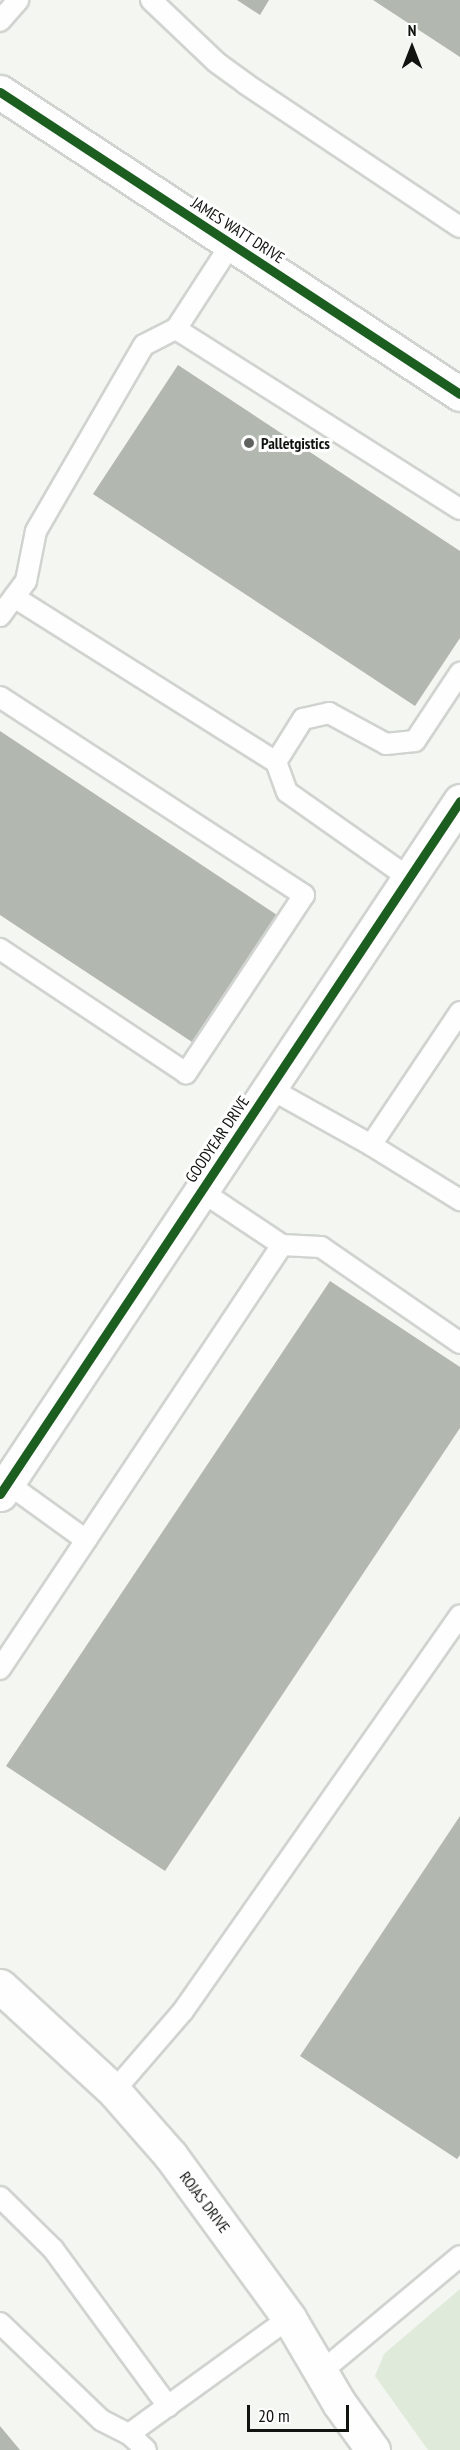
<!DOCTYPE html>
<html>
<head>
<meta charset="utf-8">
<style>
  body { margin:0 }
  #map { position:relative; width:460px; height:2450px; overflow:hidden; background:#f3f6f1; font-family:"PT Sans Narrow",sans-serif }
  div>[style] { position:absolute }
  .green>* { inset:0; background:#e0eada }
  .building>* { inset:0; background:#b2b7af }
  .roads { filter:drop-shadow(2px 0 #d1d3d0) drop-shadow(-2px 0 #d1d3d0) drop-shadow(0 2px #d1d3d0) drop-shadow(0 -2px #d1d3d0) }
  .lane>* { height:20px; margin:-10px; padding:0 10px; transform-origin:10px; border-radius:10px; background:#fdfefd }
  .secondary>* { height:33px; margin:-16.5px; padding:0 16.5px; transform-origin:16.5px; border-radius:16.5px; background:#fdfefd }
  .cycleway>* { height:9px; margin:-4.5px; padding:0 4.5px; transform-origin:4.5px; border-radius:4.5px; background:#1b5e20 }
  .dots>* { width:16px; height:16px; translate:-50% -50%; box-sizing:border-box; border:3px solid #fff; border-radius:50% }
  span { translate:-50% -50%; white-space:nowrap; text-align:center; line-height:1.15; -webkit-text-stroke:6px #fff; paint-order:stroke }
  .street-label { font-size:16px; color:#10130f }
  .poi-label { font-size:16px; color:#10130f; font-weight:700 }
  .left { translate:0 -50%; text-align:left }
  .north { position:absolute; left:382px; top:18px; width:60px; height:60px; -webkit-text-stroke:4px #fff; paint-order:stroke; rotate:0deg; font-size:16px; font-weight:700; line-height:24px; text-align:center; color:#10130f }
  .north::after { content:''; display:block; margin:auto; width:21px; height:27px; background:#10130f; clip-path:polygon(50% 0,100% 100%,50% 72%,0 100%) }
  .scale { position:absolute; left:247px; top:2405px; width:102px; height:27px; box-sizing:border-box; border:3px solid #10130f; border-top:0; padding-left:8px; font-size:18px; line-height:21px; white-space:nowrap; color:#10130f; -webkit-text-stroke:4px #fff; paint-order:stroke }
</style>
</head>
<body>
<div id="map">
  <div class="green">
    <div style="clip-path:polygon(460px 2289px,460px 2450px,428px 2450px,375px 2376px,384px 2354px)"></div>
  </div>
  <div class="building">
    <div style="clip-path:polygon(237px 0,269px 0,260px 15px)"></div>
    <div style="clip-path:polygon(373px 0,460px 0,460px 57px)"></div>
    <div style="clip-path:polygon(178px 365px,460px 551px,460px 638px,415px 706px,93px 494px)"></div>
    <div style="clip-path:polygon(0 731px,277px 915px,192px 1042px,0 915px)"></div>
    <div style="clip-path:polygon(330px 1281px,460px 1367px,460px 1428px,165px 1871px,6px 1766px)"></div>
    <div style="clip-path:polygon(460px 1816px,460px 2155px,457px 2159px,300px 2056px)"></div>
    <div style="clip-path:polygon(0 2426px,20px 2450px,0 2450px)"></div>
  </div>
  <div class="roads">
    <div class="lane">
      <div style="left:151px;top:0;width:90px;rotate:43.6deg"></div>
      <div style="left:216px;top:62px;width:37px;rotate:36deg"></div>
      <div style="left:246px;top:84px;width:257px;rotate:33.8deg"></div>
      <div style="left:0;top:21px;width:28px;rotate:-49deg"></div>
      <div style="left:231px;top:244px;width:101px;rotate:122.9deg"></div>
      <div style="left:176px;top:329px;width:336px;rotate:32.4deg"></div>
      <div style="left:14px;top:597px;width:310px;rotate:32.2deg"></div>
      <div style="left:0;top:616px;width:44px;rotate:-53.4deg"></div>
      <div style="left:26px;top:581px;width:51px;rotate:-78.7deg"></div>
      <div style="left:36px;top:531px;width:215px;rotate:-59.9deg"></div>
      <div style="left:144px;top:345px;width:36px;rotate:-27deg"></div>
      <div style="left:0;top:697px;width:363px;rotate:33.1deg"></div>
      <div style="left:304px;top:895px;width:214px;rotate:123.5deg"></div>
      <div style="left:186px;top:1073px;width:224px;rotate:-146.3deg"></div>
      <div style="left:409px;top:878px;width:149px;rotate:-144.8deg"></div>
      <div style="left:287px;top:792px;width:32px;rotate:-110deg"></div>
      <div style="left:276px;top:762px;width:51px;rotate:-57.9deg"></div>
      <div style="left:303px;top:719px;width:27px;rotate:-13deg"></div>
      <div style="left:329px;top:713px;width:65px;rotate:28.5deg"></div>
      <div style="left:386px;top:744px;width:29px;rotate:-6deg"></div>
      <div style="left:415px;top:741px;width:82px;rotate:-56.5deg"></div>
      <div style="left:269px;top:1088px;width:117px;rotate:29.2deg"></div>
      <div style="left:371px;top:1145px;width:160px;rotate:-56.2deg"></div>
      <div style="left:371px;top:1145px;width:105px;rotate:31.7deg"></div>
      <div style="left:282px;top:1245px;width:39px;rotate:3deg"></div>
      <div style="left:321px;top:1247px;width:169px;rotate:34.6deg"></div>
      <div style="left:7px;top:1483px;width:97px;rotate:35.8deg"></div>
      <div style="left:86px;top:1540px;width:354px;rotate:-56.4deg"></div>
      <div style="left:282px;top:1245px;width:97px;rotate:-146.3deg"></div>
      <div style="left:0;top:1669px;width:155px;rotate:-56.3deg"></div>
      <div style="left:114px;top:2091px;width:106px;rotate:-49.2deg"></div>
      <div style="left:183px;top:2011px;width:483px;rotate:-55deg"></div>
      <div style="left:0;top:2197px;width:74px;rotate:44.5deg"></div>
      <div style="left:53px;top:2249px;width:195px;rotate:53.8deg"></div>
      <div style="left:0;top:2323px;width:140px;rotate:43.8deg"></div>
      <div style="left:101px;top:2420px;width:31px;rotate:27deg"></div>
      <div style="left:129px;top:2434px;width:198px;rotate:-35.9deg"></div>
      <div style="left:321px;top:2372px;width:181px;rotate:-39.8deg"></div>
      <div style="left:129px;top:2434px;width:23px;rotate:43deg"></div>
    </div>
    <div class="secondary">
      <div style="left:0;top:92px;width:550px;rotate:33.29deg"></div>
      <div style="left:0;top:1494px;width:832px;rotate:-56.42deg"></div>
      <div style="left:0;top:1986px;width:155px;rotate:42.6deg"></div>
      <div style="left:114px;top:2091px;width:86px;rotate:48.8deg"></div>
      <div style="left:171px;top:2156px;width:200px;rotate:53.9deg"></div>
      <div style="left:289px;top:2318px;width:99px;rotate:59.5deg"></div>
      <div style="left:339px;top:2403px;width:58px;rotate:54.1deg"></div>
    </div>
  </div>
  <div class="cycleway">
    <div style="left:0;top:92px;width:550px;rotate:33.29deg"></div>
    <div style="left:0;top:1494px;width:832px;rotate:-56.42deg"></div>
  </div>
  <div class="dots">
    <div style="left:249px;top:443px;background:#5f625e"></div>
  </div>
  <div class="street-label">
    <span style="left:238px;top:230px;rotate:33deg">JAMES WATT DRIVE</span>
    <span style="left:217px;top:1139px;rotate:-56deg">GOODYEAR DRIVE</span>
    <span style="left:205px;top:2202px;rotate:53deg">ROJAS DRIVE</span>
  </div>
  <div class="poi-label">
    <span class="left" style="left:261px;top:443px">Palletgistics</span>
  </div>
  <div class="north">N</div>
  <div class="scale">20 m</div>
</div>
</body>
</html>
